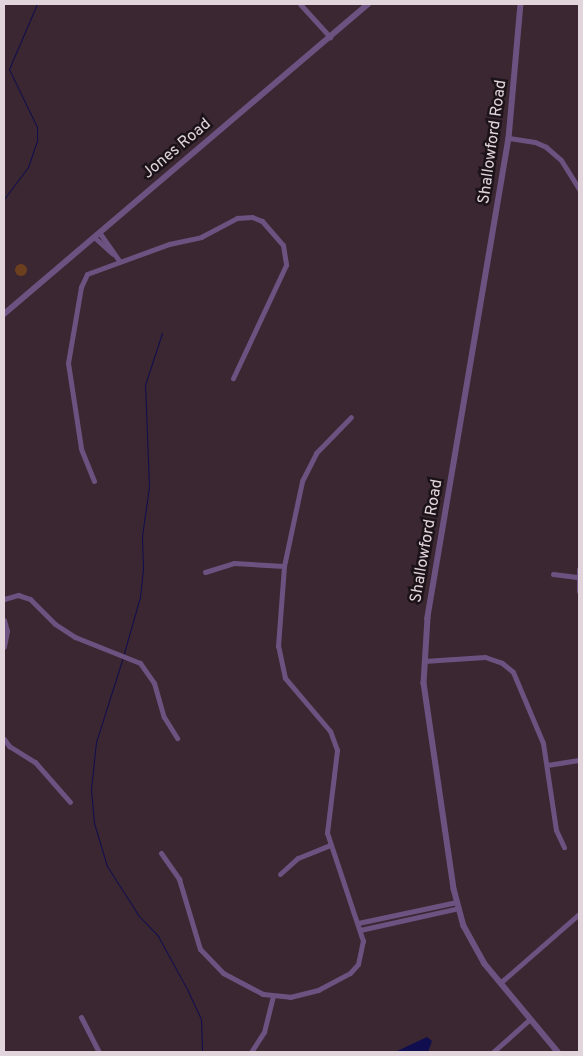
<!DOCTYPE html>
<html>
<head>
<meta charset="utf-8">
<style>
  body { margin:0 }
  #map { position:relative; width:583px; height:1056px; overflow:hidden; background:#3a2731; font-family:Overpass,sans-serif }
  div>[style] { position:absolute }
  .green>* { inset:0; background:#6c3f1e }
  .round { border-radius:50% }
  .water>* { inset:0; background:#110e4f }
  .stream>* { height:1px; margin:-0.5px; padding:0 0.5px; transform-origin:0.5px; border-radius:0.5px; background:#110e4f }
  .minor>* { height:5px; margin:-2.5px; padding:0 2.5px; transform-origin:2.5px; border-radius:2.5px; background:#6c5280 }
  .tertiary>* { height:5.5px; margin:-2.75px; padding:0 2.75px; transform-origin:2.75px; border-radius:2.75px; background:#6c5280 }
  span { translate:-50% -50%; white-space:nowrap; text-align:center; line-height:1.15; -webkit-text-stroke:5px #1b1317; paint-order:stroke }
  .street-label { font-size:16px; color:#e1d4db }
  .frame { position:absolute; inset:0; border:5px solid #e1d4db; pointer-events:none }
</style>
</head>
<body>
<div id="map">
  <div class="green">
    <div class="round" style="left:15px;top:264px;width:12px;height:12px"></div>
  </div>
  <div class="water">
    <div style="clip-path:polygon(427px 1037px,432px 1041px,428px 1052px,395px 1052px)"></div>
  </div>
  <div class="stream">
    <div style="left:4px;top:199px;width:40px;rotate:-53deg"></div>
    <div style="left:28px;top:167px;width:28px;rotate:-71deg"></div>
    <div style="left:37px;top:141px;width:14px;rotate:-90deg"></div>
    <div style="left:37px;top:127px;width:64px;rotate:-115.8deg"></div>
    <div style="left:9px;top:69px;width:71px;rotate:-66.7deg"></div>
    <div style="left:124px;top:653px;width:58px;rotate:-74.1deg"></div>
    <div style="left:140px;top:597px;width:30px;rotate:-84deg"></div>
    <div style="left:143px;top:567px;width:31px;rotate:-92deg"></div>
    <div style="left:142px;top:536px;width:49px;rotate:-81.9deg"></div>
    <div style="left:149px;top:487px;width:102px;rotate:-92.2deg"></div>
    <div style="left:145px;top:385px;width:55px;rotate:-71.9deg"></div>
    <div style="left:123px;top:657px;width:89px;rotate:107.6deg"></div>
    <div style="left:96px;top:742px;width:47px;rotate:96.1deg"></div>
    <div style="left:91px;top:789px;width:34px;rotate:85deg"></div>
    <div style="left:94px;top:823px;width:45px;rotate:73.2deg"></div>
    <div style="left:107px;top:866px;width:59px;rotate:57.4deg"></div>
    <div style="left:139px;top:916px;width:28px;rotate:46deg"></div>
    <div style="left:158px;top:936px;width:60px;rotate:61.3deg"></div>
    <div style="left:187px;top:989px;width:33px;rotate:65deg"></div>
    <div style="left:201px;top:1019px;width:33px;rotate:88deg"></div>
  </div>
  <div class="minor">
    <div style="left:300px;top:4px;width:45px;rotate:47.7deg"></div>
    <div style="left:509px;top:138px;width:26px;rotate:9deg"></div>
    <div style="left:535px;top:142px;width:12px;rotate:24deg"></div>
    <div style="left:546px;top:147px;width:20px;rotate:41deg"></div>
    <div style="left:561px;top:160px;width:34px;rotate:58deg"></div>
    <div style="left:99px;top:232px;width:35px;rotate:55deg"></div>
    <div style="left:94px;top:237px;width:25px;rotate:42deg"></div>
    <div style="left:94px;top:481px;width:35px;rotate:-112deg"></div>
    <div style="left:81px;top:448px;width:86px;rotate:-98.7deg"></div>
    <div style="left:68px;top:363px;width:77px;rotate:-80.3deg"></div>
    <div style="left:81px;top:287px;width:14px;rotate:-65deg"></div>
    <div style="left:87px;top:274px;width:87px;rotate:-20.1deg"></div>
    <div style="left:169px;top:244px;width:33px;rotate:-12deg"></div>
    <div style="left:201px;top:237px;width:41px;rotate:-27.8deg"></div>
    <div style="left:237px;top:218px;width:15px;rotate:-4deg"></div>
    <div style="left:252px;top:217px;width:11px;rotate:22deg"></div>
    <div style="left:262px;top:221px;width:32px;rotate:49deg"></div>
    <div style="left:283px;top:245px;width:20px;rotate:81deg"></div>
    <div style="left:286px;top:265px;width:125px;rotate:115.1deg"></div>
    <div style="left:579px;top:569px;width:22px;rotate:90deg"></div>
    <div style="left:205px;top:572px;width:30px;rotate:-17deg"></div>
    <div style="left:234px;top:563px;width:50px;rotate:3.4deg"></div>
    <div style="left:553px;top:574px;width:24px;rotate:7deg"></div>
    <div style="left:4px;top:599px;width:15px;rotate:-16deg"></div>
    <div style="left:18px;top:595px;width:13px;rotate:18deg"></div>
    <div style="left:30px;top:599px;width:35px;rotate:45deg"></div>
    <div style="left:55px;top:624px;width:24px;rotate:33deg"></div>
    <div style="left:75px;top:637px;width:70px;rotate:21.8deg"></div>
    <div style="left:140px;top:663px;width:24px;rotate:55deg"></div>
    <div style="left:154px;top:683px;width:35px;rotate:74deg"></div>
    <div style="left:164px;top:717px;width:25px;rotate:58deg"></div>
    <div style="left:4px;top:620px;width:11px;rotate:75deg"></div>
    <div style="left:7px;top:631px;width:16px;rotate:101deg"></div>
    <div style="left:424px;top:661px;width:61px;rotate:-3.8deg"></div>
    <div style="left:485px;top:657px;width:18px;rotate:19deg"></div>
    <div style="left:502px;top:663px;width:14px;rotate:39deg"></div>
    <div style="left:513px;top:672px;width:77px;rotate:67.1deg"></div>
    <div style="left:543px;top:743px;width:88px;rotate:81.5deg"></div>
    <div style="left:556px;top:830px;width:19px;rotate:65deg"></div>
    <div style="left:4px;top:739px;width:9px;rotate:54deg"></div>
    <div style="left:9px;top:746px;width:31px;rotate:32deg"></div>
    <div style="left:35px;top:762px;width:53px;rotate:48.8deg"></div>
    <div style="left:547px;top:765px;width:32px;rotate:-9deg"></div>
    <div style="left:161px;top:853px;width:32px;rotate:55deg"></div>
    <div style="left:179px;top:879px;width:73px;rotate:73.3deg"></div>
    <div style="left:200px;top:949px;width:33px;rotate:46deg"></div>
    <div style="left:223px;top:973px;width:45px;rotate:27.7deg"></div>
    <div style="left:263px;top:994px;width:27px;rotate:6deg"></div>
    <div style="left:290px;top:997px;width:29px;rotate:-14deg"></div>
    <div style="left:318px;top:990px;width:36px;rotate:-28deg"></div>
    <div style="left:350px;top:973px;width:12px;rotate:-48deg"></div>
    <div style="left:358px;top:964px;width:24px;rotate:-78deg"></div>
    <div style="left:363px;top:941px;width:114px;rotate:-108.4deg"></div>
    <div style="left:327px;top:833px;width:84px;rotate:-83.1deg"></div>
    <div style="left:337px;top:750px;width:20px;rotate:-110deg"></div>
    <div style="left:330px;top:731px;width:70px;rotate:-130.3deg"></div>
    <div style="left:285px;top:678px;width:33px;rotate:-102deg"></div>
    <div style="left:278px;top:646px;width:80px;rotate:-85.7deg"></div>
    <div style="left:284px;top:566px;width:87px;rotate:-78deg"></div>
    <div style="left:302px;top:481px;width:31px;rotate:-63deg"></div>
    <div style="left:316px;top:453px;width:50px;rotate:-45.8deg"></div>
    <div style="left:280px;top:874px;width:24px;rotate:-42deg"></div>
    <div style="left:298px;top:858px;width:35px;rotate:-22deg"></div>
    <div style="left:358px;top:923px;width:101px;rotate:-12deg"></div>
    <div style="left:360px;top:930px;width:101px;rotate:-12.5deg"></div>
    <div style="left:500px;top:983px;width:105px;rotate:-41.1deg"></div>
    <div style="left:81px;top:1017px;width:39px;rotate:63deg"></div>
    <div style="left:251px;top:1052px;width:24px;rotate:-57deg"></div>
    <div style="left:264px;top:1032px;width:37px;rotate:-76deg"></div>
    <div style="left:493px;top:1052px;width:50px;rotate:-41.7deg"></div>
  </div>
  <div class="tertiary">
    <div style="left:521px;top:4px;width:135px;rotate:95.1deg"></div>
    <div style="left:509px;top:138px;width:487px;rotate:99.6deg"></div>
    <div style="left:428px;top:618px;width:65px;rotate:93.5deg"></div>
    <div style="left:424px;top:683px;width:208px;rotate:81.7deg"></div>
    <div style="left:454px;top:889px;width:38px;rotate:75deg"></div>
    <div style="left:464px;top:926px;width:43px;rotate:61.1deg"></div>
    <div style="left:485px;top:964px;width:114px;rotate:50.3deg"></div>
    <div style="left:4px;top:314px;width:478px;rotate:-40.4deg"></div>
  </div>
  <div class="street-label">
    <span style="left:493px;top:142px;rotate:-82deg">Shallowford Road</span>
    <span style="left:177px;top:149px;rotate:-40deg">Jones Road</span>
    <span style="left:427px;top:541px;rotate:-80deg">Shallowford Road</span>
  </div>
  <div class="frame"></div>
</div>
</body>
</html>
